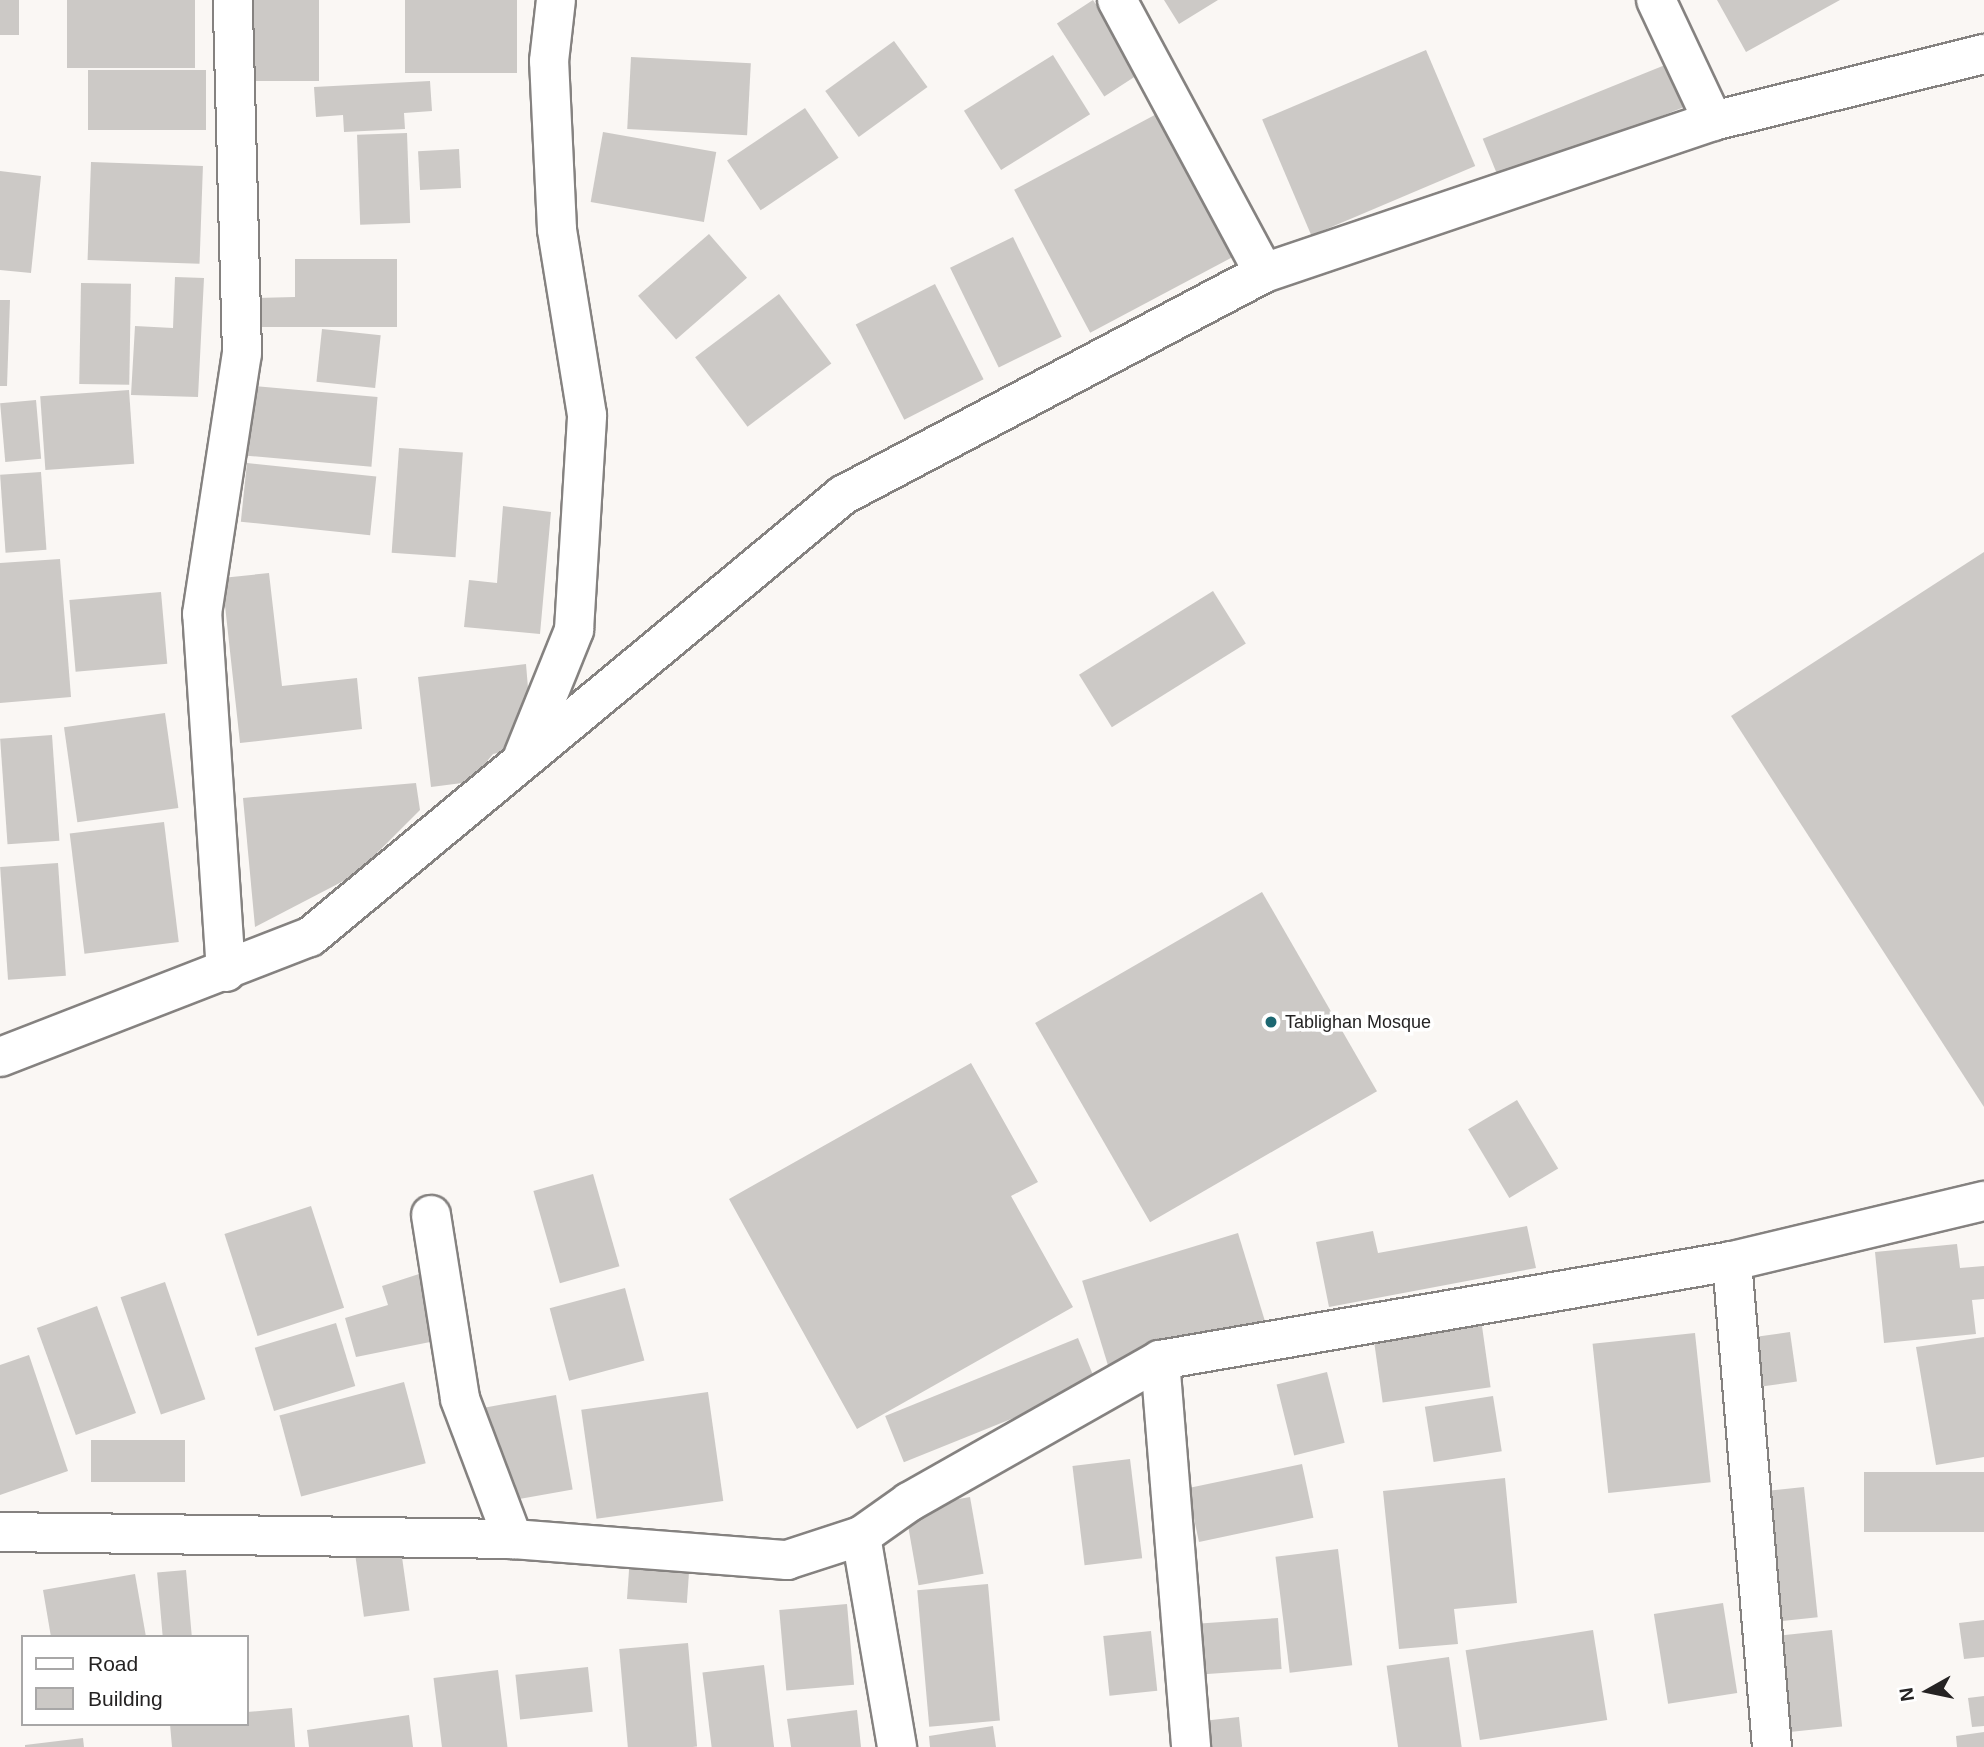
<!DOCTYPE html>
<html>
<head>
<meta charset="utf-8">
<style>
  body { margin:0 }
  #map { position:relative; width:1984px; height:1747px; overflow:hidden; background:#faf7f4; font-family:Helvetica,sans-serif }
  div>[style] { position:absolute }
  .building>* { inset:0; background:#ccc9c6; transform-origin:0 0 }
  .roads { filter:drop-shadow(2px 0 #858280) drop-shadow(-2px 0 #858280) drop-shadow(0 2px #858280) drop-shadow(0 -2px #858280) }
  .minor>* { height:38px; margin:-19px; padding:0 19px; transform-origin:19px; border-radius:19px; background:#fff }
  .dots>* { width:19px; height:19px; translate:-50% -50%; box-sizing:border-box; border:4px solid #fff; border-radius:50% }
  span { translate:-50% -50%; white-space:nowrap; text-align:center; line-height:1.15; -webkit-text-stroke:7px #fff; paint-order:stroke }
  .poi-label { font-size:18px; color:#252323 }
  .left { translate:0 -50%; text-align:left }
  .legend { position:absolute; left:21px; top:1635px; width:228px; height:91px; box-sizing:border-box; background:#fff; border:2px solid #a8a7a7; margin:0; padding:9px 12px; list-style:none; font-size:21px; color:#252323 }
  .legend li { display:flex; align-items:center; gap:14px; height:35px }
  .legend b { width:35px; border:2px solid #a8a7a7 }
  .north { position:absolute; left:1893px; top:1656px; width:70px; height:70px; -webkit-text-stroke:5px #fff; paint-order:stroke; rotate:261deg; font-size:19px; font-weight:700; line-height:28px; text-align:center; color:#252323 }
  .north::after { content:''; display:block; margin:auto; width:24px; height:32px; background:#252323; clip-path:polygon(50% 0,100% 100%,50% 72%,0 100%) }
</style>
</head>
<body>
<div id="map">
  <div class="building">
    <div style="left:0;top:0;width:19px;height:35px"></div>
    <div style="left:67px;top:0;width:128px;height:68px"></div>
    <div style="left:250px;top:0;width:69px;height:81px"></div>
    <div style="left:405px;top:0;width:112px;height:73px"></div>
    <div style="left:1093px;top:0;width:87px;height:43px;rotate:57deg"></div>
    <div style="clip-path:polygon(1164px 0,1218px 0,1179px 24px)"></div>
    <div style="clip-path:polygon(1717px 0,1840px 0,1746px 52px)"></div>
    <div style="left:894px;top:41px;width:57px;height:85px;rotate:54deg"></div>
    <div style="left:1426px;top:50px;width:126px;height:178px;rotate:67deg"></div>
    <div style="left:1053px;top:55px;width:70px;height:105px;rotate:58deg"></div>
    <div style="left:631px;top:57px;width:120px;height:72px;rotate:3deg"></div>
    <div style="left:1670px;top:63px;width:46px;height:202px;rotate:68deg"></div>
    <div style="left:88px;top:70px;width:118px;height:60px"></div>
    <div style="clip-path:polygon(430px 81px,432px 111px,404px 113px,405px 129px,344px 132px,343px 115px,316px 117px,314px 87px)"></div>
    <div style="left:805px;top:108px;width:60px;height:94px;rotate:56deg"></div>
    <div style="left:1166px;top:109px;width:162px;height:172px;rotate:62deg"></div>
    <div style="left:603px;top:132px;width:115px;height:71px;rotate:10deg"></div>
    <div style="left:407px;top:133px;width:90px;height:50px;rotate:88deg"></div>
    <div style="left:459px;top:149px;width:39px;height:41px;rotate:87deg"></div>
    <div style="left:91px;top:162px;width:112px;height:98px;rotate:2deg"></div>
    <div style="clip-path:polygon(0 171px,41px 176px,31px 273px,0 270px)"></div>
    <div style="left:709px;top:234px;width:58px;height:94px;rotate:49deg"></div>
    <div style="left:1013px;top:237px;width:111px;height:70px;rotate:64deg"></div>
    <div style="clip-path:polygon(295px 259px,397px 259px,397px 327px,257px 327px,256px 298px,295px 297px)"></div>
    <div style="clip-path:polygon(175px 277px,204px 278px,198px 397px,131px 395px,135px 326px,173px 328px)"></div>
    <div style="left:81px;top:283px;width:50px;height:101px;rotate:1deg"></div>
    <div style="left:935px;top:284px;width:107px;height:89px;rotate:63deg"></div>
    <div style="left:779px;top:294px;width:87px;height:105px;rotate:53deg"></div>
    <div style="clip-path:polygon(0 300px,10px 300px,7px 386px,0 386px)"></div>
    <div style="left:322px;top:329px;width:59px;height:53px;rotate:6deg"></div>
    <div style="left:253px;top:386px;width:125px;height:70px;rotate:5deg"></div>
    <div style="left:129px;top:390px;width:74px;height:89px;rotate:86deg"></div>
    <div style="left:36px;top:400px;width:59px;height:36px;rotate:85deg"></div>
    <div style="left:399px;top:448px;width:64px;height:105px;rotate:4deg"></div>
    <div style="left:247px;top:463px;width:130px;height:59px;rotate:6deg"></div>
    <div style="left:41px;top:472px;width:78px;height:41px;rotate:86deg"></div>
    <div style="clip-path:polygon(503px 506px,551px 512px,540px 634px,464px 627px,469px 580px,497px 583px)"></div>
    <div style="clip-path:polygon(1984px 552px,1984px 1107px,1731px 716px)"></div>
    <div style="clip-path:polygon(60px 559px,71px 697px,0 703px,0 563px)"></div>
    <div style="clip-path:polygon(269px 573px,282px 686px,357px 678px,362px 729px,240px 743px,222px 578px)"></div>
    <div style="left:1213px;top:591px;width:62px;height:158px;rotate:58deg"></div>
    <div style="left:161px;top:592px;width:72px;height:92px;rotate:85deg"></div>
    <div style="clip-path:polygon(526px 664px,531px 724px,514px 749px,493px 754px,470px 782px,431px 787px,418px 677px)"></div>
    <div style="left:165px;top:713px;width:96px;height:102px;rotate:82deg"></div>
    <div style="left:52px;top:735px;width:106px;height:52px;rotate:86deg"></div>
    <div style="clip-path:polygon(416px 783px,420px 810px,355px 875px,255px 927px,243px 798px)"></div>
    <div style="left:164px;top:822px;width:121px;height:95px;rotate:83deg"></div>
    <div style="left:58px;top:863px;width:113px;height:58px;rotate:86deg"></div>
    <div style="left:1262px;top:892px;width:230px;height:262px;rotate:60deg"></div>
    <div style="clip-path:polygon(971px 1063px,1038px 1182px,1011px 1196px,1073px 1307px,857px 1429px,729px 1199px)"></div>
    <div style="left:1517px;top:1100px;width:80px;height:57px;rotate:59deg"></div>
    <div style="left:593px;top:1174px;width:96px;height:62px;rotate:74deg"></div>
    <div style="left:311px;top:1206px;width:107px;height:91px;rotate:72deg"></div>
    <div style="clip-path:polygon(1527px 1226px,1536px 1268px,1329px 1307px,1316px 1242px,1373px 1231px,1378px 1253px)"></div>
    <div style="left:1238px;top:1233px;width:91px;height:163px;rotate:73deg"></div>
    <div style="clip-path:polygon(1957px 1244px,1960px 1268px,1984px 1266px,1984px 1299px,1972px 1300px,1976px 1334px,1884px 1343px,1875px 1252px)"></div>
    <div style="clip-path:polygon(419px 1274px,440px 1340px,356px 1357px,345px 1318px,388px 1305px,382px 1286px)"></div>
    <div style="left:165px;top:1282px;width:124px;height:47px;rotate:71deg"></div>
    <div style="left:625px;top:1288px;width:75px;height:78px;rotate:75deg"></div>
    <div style="left:97px;top:1306px;width:114px;height:64px;rotate:70deg"></div>
    <div style="left:1481px;top:1319px;width:69px;height:109px;rotate:82deg"></div>
    <div style="left:336px;top:1323px;width:66px;height:85px;rotate:73deg"></div>
    <div style="left:1790px;top:1332px;width:50px;height:43px;rotate:82deg"></div>
    <div style="left:1695px;top:1333px;width:150px;height:103px;rotate:84deg"></div>
    <div style="clip-path:polygon(1984px 1337px,1984px 1457px,1936px 1465px,1916px 1347px)"></div>
    <div style="left:1078px;top:1338px;width:50px;height:208px;rotate:68deg"></div>
    <div style="clip-path:polygon(29px 1355px,68px 1471px,0 1495px,0 1365px)"></div>
    <div style="left:1327px;top:1372px;width:73px;height:52px;rotate:76deg"></div>
    <div style="left:404px;top:1382px;width:84px;height:129px;rotate:75deg"></div>
    <div style="left:708px;top:1392px;width:110px;height:128px;rotate:82deg"></div>
    <div style="left:556px;top:1395px;width:96px;height:73px;rotate:80deg"></div>
    <div style="left:1493px;top:1396px;width:56px;height:69px;rotate:81deg"></div>
    <div style="left:91px;top:1440px;width:94px;height:42px"></div>
    <div style="left:1130px;top:1459px;width:100px;height:58px;rotate:83deg"></div>
    <div style="left:1302px;top:1464px;width:55px;height:117px;rotate:78deg"></div>
    <div style="left:1984px;top:1472px;width:60px;height:120px;rotate:90deg"></div>
    <div style="clip-path:polygon(1505px 1478px,1517px 1603px,1454px 1609px,1458px 1644px,1399px 1649px,1383px 1491px)"></div>
    <div style="left:1804px;top:1487px;width:131px;height:38px;rotate:84deg"></div>
    <div style="left:970px;top:1497px;width:78px;height:66px;rotate:80deg"></div>
    <div style="left:1338px;top:1549px;width:117px;height:63px;rotate:83deg"></div>
    <div style="left:401px;top:1550px;width:61px;height:46px;rotate:82deg"></div>
    <div style="left:630px;top:1556px;width:60px;height:43px;rotate:4deg"></div>
    <div style="left:186px;top:1570px;width:67px;height:29px;rotate:85deg"></div>
    <div style="clip-path:polygon(135px 1574px,146px 1637px,51px 1637px,43px 1590px)"></div>
    <div style="left:988px;top:1584px;width:137px;height:71px;rotate:85deg"></div>
    <div style="left:1723px;top:1603px;width:91px;height:70px;rotate:81deg"></div>
    <div style="left:847px;top:1604px;width:81px;height:68px;rotate:85deg"></div>
    <div style="left:1278px;top:1618px;width:51px;height:85px;rotate:86deg"></div>
    <div style="clip-path:polygon(1984px 1620px,1984px 1657px,1964px 1659px,1959px 1623px)"></div>
    <div style="left:1593px;top:1630px;width:91px;height:129px;rotate:81deg"></div>
    <div style="left:1832px;top:1630px;width:97px;height:55px;rotate:84deg"></div>
    <div style="left:1151px;top:1631px;width:60px;height:48px;rotate:84deg"></div>
    <div style="left:688px;top:1643px;width:104px;height:69px;rotate:85deg"></div>
    <div style="left:1449px;top:1657px;width:91px;height:63px;rotate:82deg"></div>
    <div style="left:764px;top:1665px;width:83px;height:62px;rotate:83deg"></div>
    <div style="left:588px;top:1667px;width:45px;height:73px;rotate:84deg"></div>
    <div style="left:498px;top:1670px;width:78px;height:65px;rotate:83deg"></div>
    <div style="clip-path:polygon(1984px 1696px,1984px 1726px,1972px 1727px,1968px 1698px)"></div>
    <div style="clip-path:polygon(292px 1708px,295px 1747px,172px 1747px,170px 1724px,247px 1724px,247px 1712px)"></div>
    <div style="clip-path:polygon(857px 1710px,861px 1747px,791px 1747px,787px 1719px)"></div>
    <div style="clip-path:polygon(409px 1715px,413px 1747px,309px 1747px,307px 1730px)"></div>
    <div style="left:1239px;top:1717px;width:30px;height:30px;rotate:84deg"></div>
    <div style="clip-path:polygon(993px 1726px,996px 1747px,930px 1747px,929px 1736px)"></div>
    <div style="clip-path:polygon(1984px 1732px,1984px 1747px,1957px 1747px,1956px 1736px)"></div>
    <div style="clip-path:polygon(83px 1738px,84px 1747px,25px 1747px,25px 1745px)"></div>
  </div>
  <div class="roads">
    <div class="minor">
      <div style="left:1117px;top:0;width:310px;rotate:61.7deg"></div>
      <div style="left:1656px;top:0;width:134px;rotate:64.8deg"></div>
      <div style="left:524px;top:754px;width:134px;rotate:-68deg"></div>
      <div style="left:574px;top:630px;width:215px;rotate:-86.5deg"></div>
      <div style="left:587px;top:415px;width:188px;rotate:-99.2deg"></div>
      <div style="left:557px;top:229px;width:168px;rotate:-92.7deg"></div>
      <div style="left:549px;top:61px;width:61px;rotate:-83.5deg"></div>
      <div style="left:226px;top:972px;width:359px;rotate:-93.8deg"></div>
      <div style="left:202px;top:614px;width:263px;rotate:-81.3deg"></div>
      <div style="left:242px;top:354px;width:354px;rotate:-91.5deg"></div>
      <div style="left:0;top:1057px;width:332px;rotate:-21.2deg"></div>
      <div style="left:310px;top:937px;width:692px;rotate:-39.67deg"></div>
      <div style="left:843px;top:495px;width:476px;rotate:-27.8deg"></div>
      <div style="left:1264px;top:273px;width:474px;rotate:-18.7deg"></div>
      <div style="left:1713px;top:121px;width:279px;rotate:-13.9deg"></div>
      <div style="left:431px;top:1215px;width:186px;rotate:81deg"></div>
      <div style="left:460px;top:1399px;width:150px;rotate:69.3deg"></div>
      <div style="left:1732px;top:1261px;width:488px;rotate:85.3deg"></div>
      <div style="left:1160px;top:1360px;width:388px;rotate:85.4deg"></div>
      <div style="left:0;top:1532px;width:513px;rotate:0.78deg"></div>
      <div style="left:513px;top:1539px;width:275px;rotate:4.4deg"></div>
      <div style="left:787px;top:1560px;width:78px;rotate:-18deg"></div>
      <div style="left:861px;top:1536px;width:59px;rotate:-35.3deg"></div>
      <div style="left:909px;top:1502px;width:288px;rotate:-29.5deg"></div>
      <div style="left:1160px;top:1360px;width:581px;rotate:-9.82deg"></div>
      <div style="left:1732px;top:1261px;width:259px;rotate:-13.4deg"></div>
      <div style="left:861px;top:1536px;width:214px;rotate:80.3deg"></div>
    </div>
  </div>
  <div class="dots">
    <div style="left:1271px;top:1022px;background:#1c6771"></div>
  </div>
  <div class="poi-label">
    <span class="left" style="left:1285px;top:1022px">Tablighan Mosque</span>
  </div>
  <ul class="legend">
  <li><b style="height:9px;background:#fff"></b>Road</li>
  <li><b style="height:19px;background:#ccc9c6"></b>Building</li>
  </ul>
  <div class="north">N</div>
</div>
</body>
</html>
